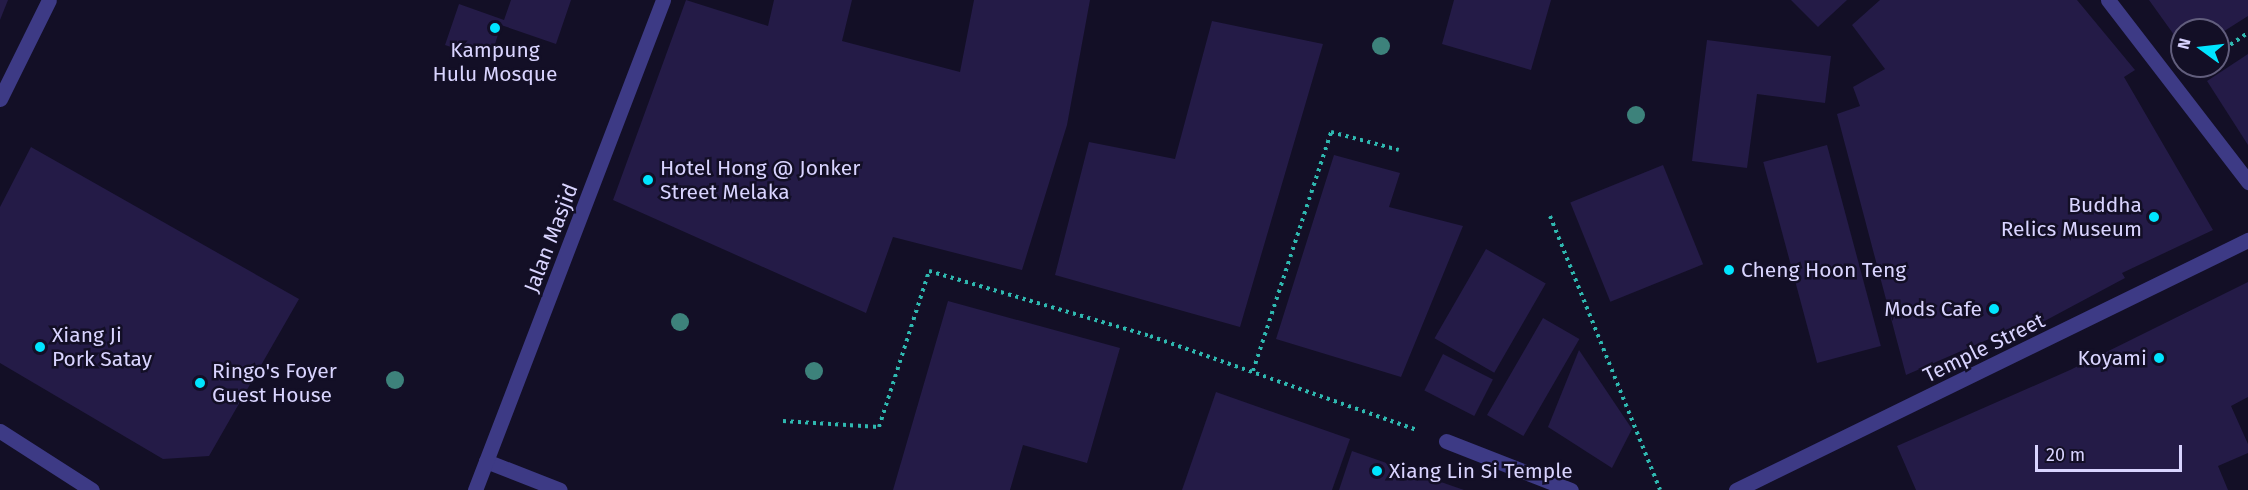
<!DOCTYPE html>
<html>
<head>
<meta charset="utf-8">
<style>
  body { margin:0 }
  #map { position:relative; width:2248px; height:490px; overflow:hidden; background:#130f26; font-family:"Fira Sans",sans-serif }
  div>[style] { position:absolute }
  .building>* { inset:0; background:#241b47; transform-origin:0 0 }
  .path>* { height:4px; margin-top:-2px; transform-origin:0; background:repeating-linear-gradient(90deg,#2fb8b0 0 3px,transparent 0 7.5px) }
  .service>* { height:15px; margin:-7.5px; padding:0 7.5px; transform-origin:7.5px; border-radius:7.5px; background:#3d3a85 }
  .minor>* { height:15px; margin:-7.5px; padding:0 7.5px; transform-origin:7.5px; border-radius:7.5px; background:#3d3a85 }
  .trees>* { width:18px; height:18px; margin:-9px; border-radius:50%; background:#3d827b }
  .dots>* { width:16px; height:16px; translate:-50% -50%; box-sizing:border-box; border:3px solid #130f26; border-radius:50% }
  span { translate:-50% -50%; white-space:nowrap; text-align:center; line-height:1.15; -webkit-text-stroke:5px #130f26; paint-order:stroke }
  .poi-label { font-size:21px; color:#d9d4ff }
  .left { translate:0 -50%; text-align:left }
  .right { translate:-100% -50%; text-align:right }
  .street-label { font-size:21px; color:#d9d4ff }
  .north { position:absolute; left:2170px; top:18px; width:60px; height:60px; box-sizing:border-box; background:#130f26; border:2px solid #625e7d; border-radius:50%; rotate:285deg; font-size:16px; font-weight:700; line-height:24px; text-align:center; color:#d9d4ff }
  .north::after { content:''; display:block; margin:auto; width:21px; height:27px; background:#00e5ff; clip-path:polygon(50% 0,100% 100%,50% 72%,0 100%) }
  .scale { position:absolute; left:2035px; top:445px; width:147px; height:27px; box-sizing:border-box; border:3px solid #d9d4ff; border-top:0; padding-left:8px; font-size:18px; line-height:21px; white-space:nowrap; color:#d9d4ff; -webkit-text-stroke:4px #130f26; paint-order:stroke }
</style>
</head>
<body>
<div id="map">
  <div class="building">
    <div style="clip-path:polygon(0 0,8px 0,0 20px)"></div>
    <div style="clip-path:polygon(511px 0,571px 0,556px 44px,501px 25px,490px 60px,445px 45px,459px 4px,504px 20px)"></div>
    <div style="clip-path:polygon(686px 0,768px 26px,774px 0,852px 0,842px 41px,960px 72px,974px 0,1090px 0,1067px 125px,1022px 270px,893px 237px,866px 313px,613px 200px)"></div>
    <div style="clip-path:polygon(1454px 0,1551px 0,1531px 70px,1442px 44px)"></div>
    <div style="clip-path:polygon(1791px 0,1847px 0,1818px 27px)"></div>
    <div style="clip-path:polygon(1880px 0,2077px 0,2135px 70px,2124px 77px,2213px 230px,2122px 273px,2125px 278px,2039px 324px,2035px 319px,1906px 375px,1837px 114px,1860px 106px,1853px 87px,1885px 69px,1852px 25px)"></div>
    <div style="clip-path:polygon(2149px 0,2248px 0,2248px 16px,2218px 35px,2218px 30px,2182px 30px,2182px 46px)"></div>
    <div style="clip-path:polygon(1212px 21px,1323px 44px,1240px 327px,1055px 275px,1089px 142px,1175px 159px)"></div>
    <div style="clip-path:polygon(1707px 40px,1831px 56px,1825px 103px,1757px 94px,1747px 168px,1692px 161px)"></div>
    <div style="clip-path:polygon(2248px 54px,2248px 145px,2207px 81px)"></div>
    <div style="left:1827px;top:145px;width:208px;height:66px;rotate:75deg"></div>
    <div style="clip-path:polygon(31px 147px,299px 299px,209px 456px,163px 459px,0 363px,0 207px)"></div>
    <div style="clip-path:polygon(1334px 155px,1400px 173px,1389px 207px,1463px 226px,1401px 377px,1276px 339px)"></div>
    <div style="left:1663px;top:165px;width:107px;height:100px;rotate:68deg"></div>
    <div style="left:1486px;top:249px;width:69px;height:103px;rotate:30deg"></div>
    <div style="clip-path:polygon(2248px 282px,2248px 397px,2231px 406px,2248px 444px,2248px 453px,2218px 466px,2228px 490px,1916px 490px,1897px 446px,2070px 370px)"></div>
    <div style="clip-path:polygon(948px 301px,1120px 348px,1087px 463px,1023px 445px,1010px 490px,893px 490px)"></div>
    <div style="left:1543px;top:318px;width:42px;height:112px;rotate:30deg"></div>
    <div style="clip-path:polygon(1579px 350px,1632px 429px,1612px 468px,1548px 427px)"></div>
    <div style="left:1443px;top:354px;width:56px;height:41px;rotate:27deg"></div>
    <div style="clip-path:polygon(1216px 392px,1350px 439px,1332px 490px,1182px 490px)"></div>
    <div style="clip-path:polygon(1352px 451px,1464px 490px,1339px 490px)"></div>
  </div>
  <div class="path">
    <div style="left:2218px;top:53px;width:36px;rotate:-34deg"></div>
    <div style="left:1550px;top:216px;width:295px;rotate:68.1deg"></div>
    <div style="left:1253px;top:371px;width:251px;rotate:-71.9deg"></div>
    <div style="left:1331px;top:132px;width:70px;rotate:14.8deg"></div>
    <div style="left:783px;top:421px;width:96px;rotate:3.6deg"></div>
    <div style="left:879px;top:427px;width:164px;rotate:-72.2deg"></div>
    <div style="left:929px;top:271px;width:230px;rotate:16.4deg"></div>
    <div style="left:1150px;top:336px;width:283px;rotate:19.4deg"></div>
  </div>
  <div class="service">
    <div style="left:1446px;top:441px;width:134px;rotate:21.4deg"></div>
    <div style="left:486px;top:461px;width:79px;rotate:21.4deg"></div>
  </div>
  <div class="minor">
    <div style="left:2108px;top:0;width:230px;rotate:52.4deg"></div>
    <div style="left:0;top:99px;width:110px;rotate:-63.7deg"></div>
    <div style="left:0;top:431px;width:109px;rotate:32.7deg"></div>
    <div style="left:475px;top:490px;width:525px;rotate:-69.01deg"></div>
    <div style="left:1736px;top:490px;width:570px;rotate:-26.03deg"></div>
  </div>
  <div class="trees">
    <div style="left:1381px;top:46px"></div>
    <div style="left:1636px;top:115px"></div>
    <div style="left:680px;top:322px"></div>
    <div style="left:814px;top:371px"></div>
    <div style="left:395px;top:380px"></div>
  </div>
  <div class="dots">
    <div style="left:495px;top:28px;background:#00e5ff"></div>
    <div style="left:648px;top:180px;background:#00e5ff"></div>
    <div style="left:2154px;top:217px;background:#00e5ff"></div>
    <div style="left:1729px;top:270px;background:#00e5ff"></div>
    <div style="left:1994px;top:309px;background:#00e5ff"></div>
    <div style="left:40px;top:347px;background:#00e5ff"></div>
    <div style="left:2159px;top:358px;background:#00e5ff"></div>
    <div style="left:200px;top:383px;background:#00e5ff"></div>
    <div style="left:1377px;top:471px;background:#00e5ff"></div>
  </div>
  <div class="poi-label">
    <span style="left:495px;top:62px">Kampung<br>Hulu Mosque</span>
    <span class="left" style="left:660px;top:180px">Hotel Hong @ Jonker<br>Street Melaka</span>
    <span class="right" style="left:2142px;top:217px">Buddha<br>Relics Museum</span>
    <span class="left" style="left:1741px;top:270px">Cheng Hoon Teng</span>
    <span class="right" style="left:1982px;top:309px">Mods Cafe</span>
    <span class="left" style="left:52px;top:347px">Xiang Ji<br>Pork Satay</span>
    <span class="right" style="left:2147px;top:358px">Koyami</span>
    <span class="left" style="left:212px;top:383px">Ringo's Foyer<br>Guest House</span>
    <span class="left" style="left:1389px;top:471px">Xiang Lin Si Temple</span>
  </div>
  <div class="street-label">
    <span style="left:551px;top:238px;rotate:-69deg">Jalan Masjid</span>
    <span style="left:1984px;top:348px;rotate:-26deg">Temple Street</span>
  </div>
  <div class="north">N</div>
  <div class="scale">20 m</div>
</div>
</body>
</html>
